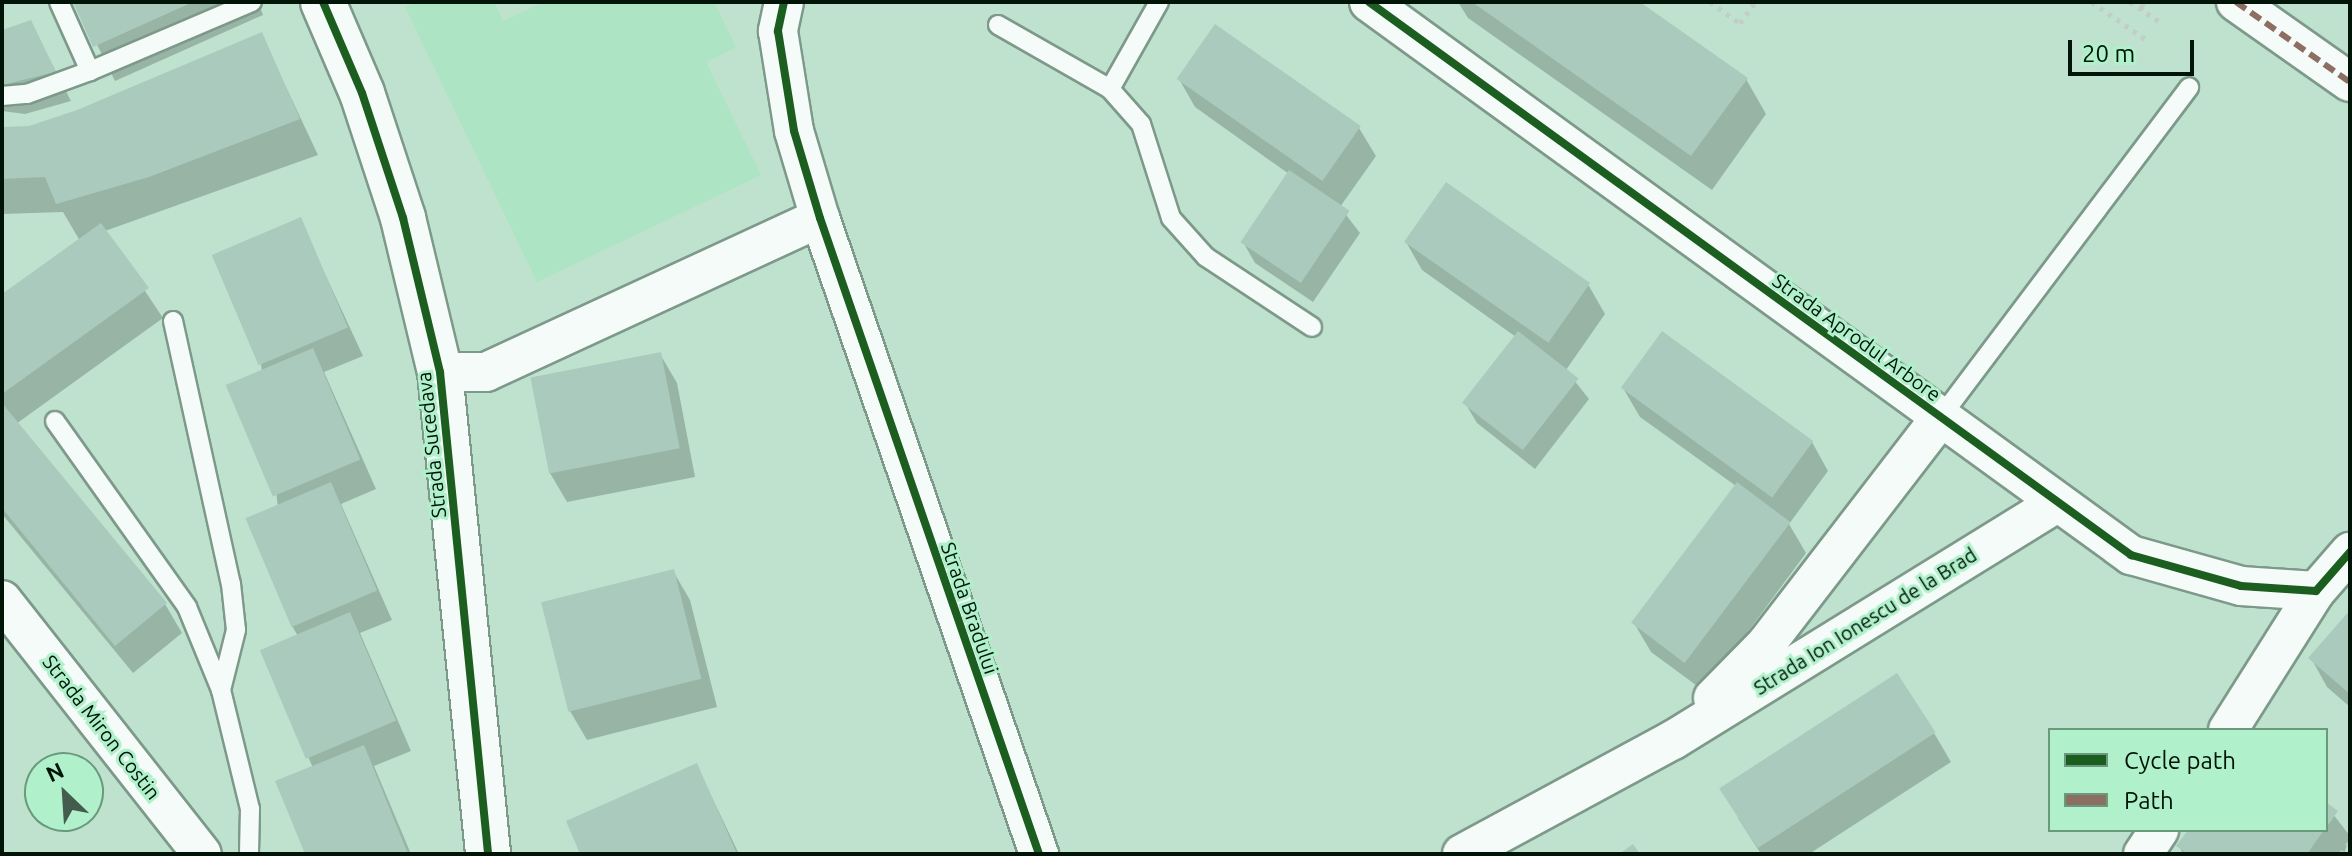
<!DOCTYPE html>
<html>
<head>
<meta charset="utf-8">
<style>
  body { margin:0 }
  #map { position:relative; width:2352px; height:856px; overflow:hidden; background:#bfe2ce; font-family:Ubuntu,sans-serif }
  div>[style] { position:absolute }
  .built>* { inset:0; background:#ace4c4 }
  .shadow>* { inset:0; background:#0003 }
  .building>* { inset:0; background:#abcabe; transform-origin:0 0 }
  .path>* { height:5px; margin-top:-2.5px; transform-origin:0; background:repeating-linear-gradient(90deg,#c2cdc7 0 4px,transparent 0 10px) }
  .roads { filter:drop-shadow(2px 0 #7d998a) drop-shadow(-2px 0 #7d998a) drop-shadow(0 2px #7d998a) drop-shadow(0 -2px #7d998a) }
  .lane>* { height:18px; margin:-9px; padding:0 9px; transform-origin:9px; border-radius:9px; background:#f5fbf8 }
  .street>* { height:38px; margin:-19px; padding:0 19px; transform-origin:19px; border-radius:19px; background:#f5fbf8 }
  .secondary>* { height:44px; margin:-22px; padding:0 22px; transform-origin:22px; border-radius:22px; background:#f5fbf8 }
  .quiet>* { height:6px; margin-top:-3px; transform-origin:0; background:repeating-linear-gradient(90deg,#8d6e63 0 12px,transparent 0 18px) }
  .cycleway>* { height:8px; margin:-4px; padding:0 4px; transform-origin:4px; border-radius:4px; background:#1b5e20 }
  span { translate:-50% -50%; white-space:nowrap; text-align:center; line-height:1.15; -webkit-text-stroke:6px #b0f1cb; paint-order:stroke }
  .street-label { font-size:20px; color:#001408 }
  .frame { position:absolute; inset:0; border:4px solid #001408; pointer-events:none }
  .legend { position:absolute; left:2048px; top:728px; width:280px; height:104px; box-sizing:border-box; background:#b0f1cb; border:2px solid #6a997d; margin:0; padding:10px 14px; list-style:none; font-size:24px; color:#001408 }
  .legend li { display:flex; align-items:center; gap:16px; height:40px }
  .legend b { width:40px; border:2px solid #6a997d }
  .north { position:absolute; left:24px; top:752px; width:80px; height:80px; box-sizing:border-box; background:#b0f1cb; border:2px solid #6a997d; border-radius:50%; rotate:335deg; font-size:22px; font-weight:700; line-height:32px; text-align:center; color:#001408 }
  .north::after { content:''; display:block; margin:auto; width:28px; height:36px; background:#435c4d; clip-path:polygon(50% 0,100% 100%,50% 72%,0 100%) }
  .scale { position:absolute; left:2068px; top:40px; width:126px; height:36px; box-sizing:border-box; border:4px solid #001408; border-top:0; padding-left:10px; font-size:24px; line-height:28px; white-space:nowrap; color:#001408; -webkit-text-stroke:6px #b0f1cb; paint-order:stroke }
</style>
</head>
<body>
<div id="map">
  <div class="built">
    <div style="clip-path:polygon(416px 2px,494px 2px,503px 21px,544px 2px,714px 2px,736px 47px,706px 62px,761px 175px,537px 282px,405px 7px)"></div>
  </div>
  <div class="shadow">
    <div style="clip-path:polygon(76px 2px,258px 2px,263px 15px,115px 81px)"></div>
    <div style="clip-path:polygon(1458px 2px,1637px 2px,1746px 79px,1766px 114px,1712px 190px,1468px 18px)"></div>
    <div style="clip-path:polygon(31px 23px,71px 101px,25px 114px,2px 111px,2px 31px)"></div>
    <div style="clip-path:polygon(261px 34px,318px 155px,105px 231px,163px 318px,16px 424px,165px 604px,182px 633px,133px 673px,2px 514px,2px 296px,80px 241px,63px 212px,2px 214px,2px 129px,29px 128px,78px 111px)"></div>
    <div style="clip-path:polygon(1179px 79px,1359px 128px,1376px 156px,1340px 207px,1360px 233px,1313px 302px,1255px 263px,1243px 242px,1289px 174px,1195px 107px)"></div>
    <div style="clip-path:polygon(300px 220px,363px 356px,324px 372px,376px 489px,341px 504px,392px 620px,360px 633px,411px 751px,374px 766px,411px 854px,307px 854px,313px 768px,262px 651px,298px 636px,292px 626px,261px 364px)"></div>
    <div style="clip-path:polygon(1406px 242px,1589px 286px,1605px 314px,1566px 370px,1589px 399px,1535px 469px,1477px 423px,1465px 403px,1516px 337px,1422px 270px)"></div>
    <div style="clip-path:polygon(660px 354px,677px 383px,695px 477px,567px 502px,550px 473px)"></div>
    <div style="clip-path:polygon(1623px 388px,1812px 442px,1828px 471px,1789px 524px,1806px 553px,1704px 691px,1651px 652px,1634px 623px,1736px 486px,1640px 417px)"></div>
    <div style="clip-path:polygon(673px 571px,690px 600px,717px 707px,587px 740px,570px 711px)"></div>
    <div style="clip-path:polygon(2350px 613px,2350px 707px,2327px 687px,2311px 658px)"></div>
    <div style="clip-path:polygon(1934px 733px,1951px 762px,1809px 854px,1761px 854px,1738px 818px)"></div>
    <div style="clip-path:polygon(697px 766px,739px 854px,582px 854px)"></div>
    <div style="clip-path:polygon(2326px 805px,2350px 836px,2344px 854px,2183px 854px,2179px 846px,2190px 830px,2326px 830px)"></div>
  </div>
  <div class="building">
    <div style="clip-path:polygon(73px 2px,193px 2px,93px 47px)"></div>
    <div style="clip-path:polygon(1472px 2px,1640px 2px,1748px 78px,1691px 156px)"></div>
    <div style="clip-path:polygon(31px 20px,56px 72px,2px 85px,2px 30px)"></div>
    <div style="left:1215px;top:24px;width:178px;height:67px;rotate:35deg"></div>
    <div style="clip-path:polygon(262px 32px,300px 119px,149px 177px,56px 204px,45px 177px,2px 179px,2px 127px,29px 126px,77px 110px)"></div>
    <div style="left:1289px;top:170px;width:73px;height:87px;rotate:34deg"></div>
    <div style="left:1446px;top:182px;width:176px;height:73px;rotate:35deg"></div>
    <div style="left:301px;top:217px;width:120px;height:97px;rotate:67deg"></div>
    <div style="clip-path:polygon(101px 223px,149px 288px,2px 394px,2px 294px)"></div>
    <div style="left:1518px;top:331px;width:77px;height:91px;rotate:38deg"></div>
    <div style="left:1662px;top:331px;width:187px;height:70px;rotate:36deg"></div>
    <div style="left:313px;top:348px;width:121px;height:95px;rotate:67deg"></div>
    <div style="left:661px;top:352px;width:98px;height:133px;rotate:79deg"></div>
    <div style="clip-path:polygon(2px 403px,167px 603px,115px 646px,2px 508px)"></div>
    <div style="left:331px;top:482px;width:118px;height:93px;rotate:67deg"></div>
    <div style="left:1737px;top:482px;width:67px;height:176px;rotate:37deg"></div>
    <div style="left:674px;top:569px;width:113px;height:137px;rotate:76deg"></div>
    <div style="clip-path:polygon(2350px 610px,2350px 694px,2308px 658px)"></div>
    <div style="left:350px;top:612px;width:118px;height:98px;rotate:67deg"></div>
    <div style="left:1897px;top:673px;width:71px;height:212px;rotate:57deg"></div>
    <div style="clip-path:polygon(364px 745px,408px 854px,305px 854px,275px 781px)"></div>
    <div style="clip-path:polygon(697px 763px,737px 854px,580px 854px,566px 821px)"></div>
    <div style="clip-path:polygon(2326px 802px,2338px 811px,2326px 828px)"></div>
    <div style="clip-path:polygon(2188px 830px,2324px 830px,2307px 854px,2188px 854px,2176px 846px)"></div>
    <div style="clip-path:polygon(1633px 844px,1640px 854px,1619px 854px)"></div>
  </div>
  <div class="path">
    <div style="left:1710px;top:2px;width:37px;rotate:35deg"></div>
    <div style="left:1740px;top:23px;width:26px;rotate:-54deg"></div>
    <div style="left:2092px;top:2px;width:68px;rotate:34.9deg"></div>
    <div style="left:2130px;top:2px;width:37px;rotate:34deg"></div>
    <div style="left:2144px;top:2px;width:8px;rotate:120deg"></div>
    <div style="left:2140px;top:9px;width:11px;rotate:-41deg"></div>
    <div style="left:2341px;top:854px;width:15px;rotate:-53deg"></div>
  </div>
  <div class="roads">
    <div class="lane">
      <div style="left:59px;top:2px;width:76px;rotate:65.8deg"></div>
      <div style="left:998px;top:25px;width:129px;rotate:29.7deg"></div>
      <div style="left:1110px;top:89px;width:47px;rotate:48.5deg"></div>
      <div style="left:1141px;top:124px;width:99px;rotate:72.3deg"></div>
      <div style="left:1171px;top:218px;width:52px;rotate:48.1deg"></div>
      <div style="left:1206px;top:257px;width:127px;rotate:33.4deg"></div>
      <div style="left:1110px;top:89px;width:100px;rotate:-60.6deg"></div>
      <div style="left:2px;top:96px;width:25px;rotate:-5deg"></div>
      <div style="left:27px;top:94px;width:67px;rotate:-20.1deg"></div>
      <div style="left:90px;top:71px;width:176px;rotate:-23.1deg"></div>
      <div style="left:173px;top:321px;width:269px;rotate:77.6deg"></div>
      <div style="left:231px;top:584px;width:46px;rotate:83.8deg"></div>
      <div style="left:236px;top:630px;width:62px;rotate:104deg"></div>
      <div style="left:1940px;top:418px;width:414px;rotate:-53deg"></div>
      <div style="left:55px;top:421px;width:228px;rotate:54.6deg"></div>
      <div style="left:187px;top:607px;width:90px;rotate:67.7deg"></div>
      <div style="left:221px;top:690px;width:122px;rotate:76.3deg"></div>
      <div style="left:250px;top:809px;width:45px;rotate:91.3deg"></div>
    </div>
    <div class="street">
      <div style="left:784px;top:2px;width:30px;rotate:102deg"></div>
      <div style="left:778px;top:31px;width:101px;rotate:80.9deg"></div>
      <div style="left:794px;top:131px;width:91px;rotate:73.4deg"></div>
      <div style="left:820px;top:218px;width:673px;rotate:71deg"></div>
      <div style="left:1369px;top:2px;width:942px;rotate:35.97deg"></div>
      <div style="left:2131px;top:555px;width:114px;rotate:15.7deg"></div>
      <div style="left:2241px;top:586px;width:75px;rotate:3.8deg"></div>
      <div style="left:2316px;top:591px;width:52px;rotate:-48.9deg"></div>
      <div style="left:2236px;top:2px;width:139px;rotate:35.1deg"></div>
      <div style="left:440px;top:372px;width:46px"></div>
      <div style="left:486px;top:372px;width:368px;rotate:-24.8deg"></div>
      <div style="left:2px;top:600px;width:323px;rotate:51.8deg"></div>
      <div style="left:1713px;top:698px;width:76px;rotate:-45.5deg"></div>
      <div style="left:1766px;top:644px;width:285px;rotate:-52.4deg"></div>
      <div style="left:2228px;top:730px;width:165px;rotate:-57.7deg"></div>
      <div style="left:1462px;top:854px;width:240px;rotate:-28.4deg"></div>
      <div style="left:1673px;top:740px;width:450px;rotate:-31.7deg"></div>
      <div style="left:2143px;top:854px;width:29px;rotate:-56deg"></div>
    </div>
    <div class="secondary">
      <div style="left:323px;top:2px;width:99px;rotate:66.8deg"></div>
      <div style="left:362px;top:93px;width:132px;rotate:71.8deg"></div>
      <div style="left:403px;top:218px;width:158px;rotate:76.5deg"></div>
      <div style="left:440px;top:372px;width:484px;rotate:84.3deg"></div>
    </div>
  </div>
  <div class="quiet">
    <div style="left:2236px;top:2px;width:139px;rotate:35.1deg"></div>
  </div>
  <div class="cycleway">
    <div style="left:323px;top:2px;width:99px;rotate:66.8deg"></div>
    <div style="left:362px;top:93px;width:132px;rotate:71.8deg"></div>
    <div style="left:403px;top:218px;width:158px;rotate:76.5deg"></div>
    <div style="left:440px;top:372px;width:484px;rotate:84.3deg"></div>
    <div style="left:784px;top:2px;width:30px;rotate:102deg"></div>
    <div style="left:778px;top:31px;width:101px;rotate:80.9deg"></div>
    <div style="left:794px;top:131px;width:91px;rotate:73.4deg"></div>
    <div style="left:820px;top:218px;width:673px;rotate:71deg"></div>
    <div style="left:1369px;top:2px;width:942px;rotate:35.97deg"></div>
    <div style="left:2131px;top:555px;width:114px;rotate:15.7deg"></div>
    <div style="left:2241px;top:586px;width:75px;rotate:3.8deg"></div>
    <div style="left:2316px;top:591px;width:52px;rotate:-48.9deg"></div>
  </div>
  <div class="street-label">
    <span style="left:1857px;top:337px;rotate:36deg">Strada Aprodul Arbore</span>
    <span style="left:431px;top:445px;rotate:-96deg">Strada Sucedava</span>
    <span style="left:970px;top:608px;rotate:71deg">Strada Bradului</span>
    <span style="left:1865px;top:621px;rotate:-32deg">Strada Ion Ionescu de la Brad</span>
    <span style="left:102px;top:727px;rotate:52deg">Strada Miron Costin</span>
  </div>
  <div class="frame"></div>
  <ul class="legend">
  <li><b style="height:10px;background:#1b5e20"></b>Cycle path</li>
  <li><b style="height:10px;background:#8d6e63"></b>Path</li>
  </ul>
  <div class="north">N</div>
  <div class="scale">20 m</div>
</div>
</body>
</html>
